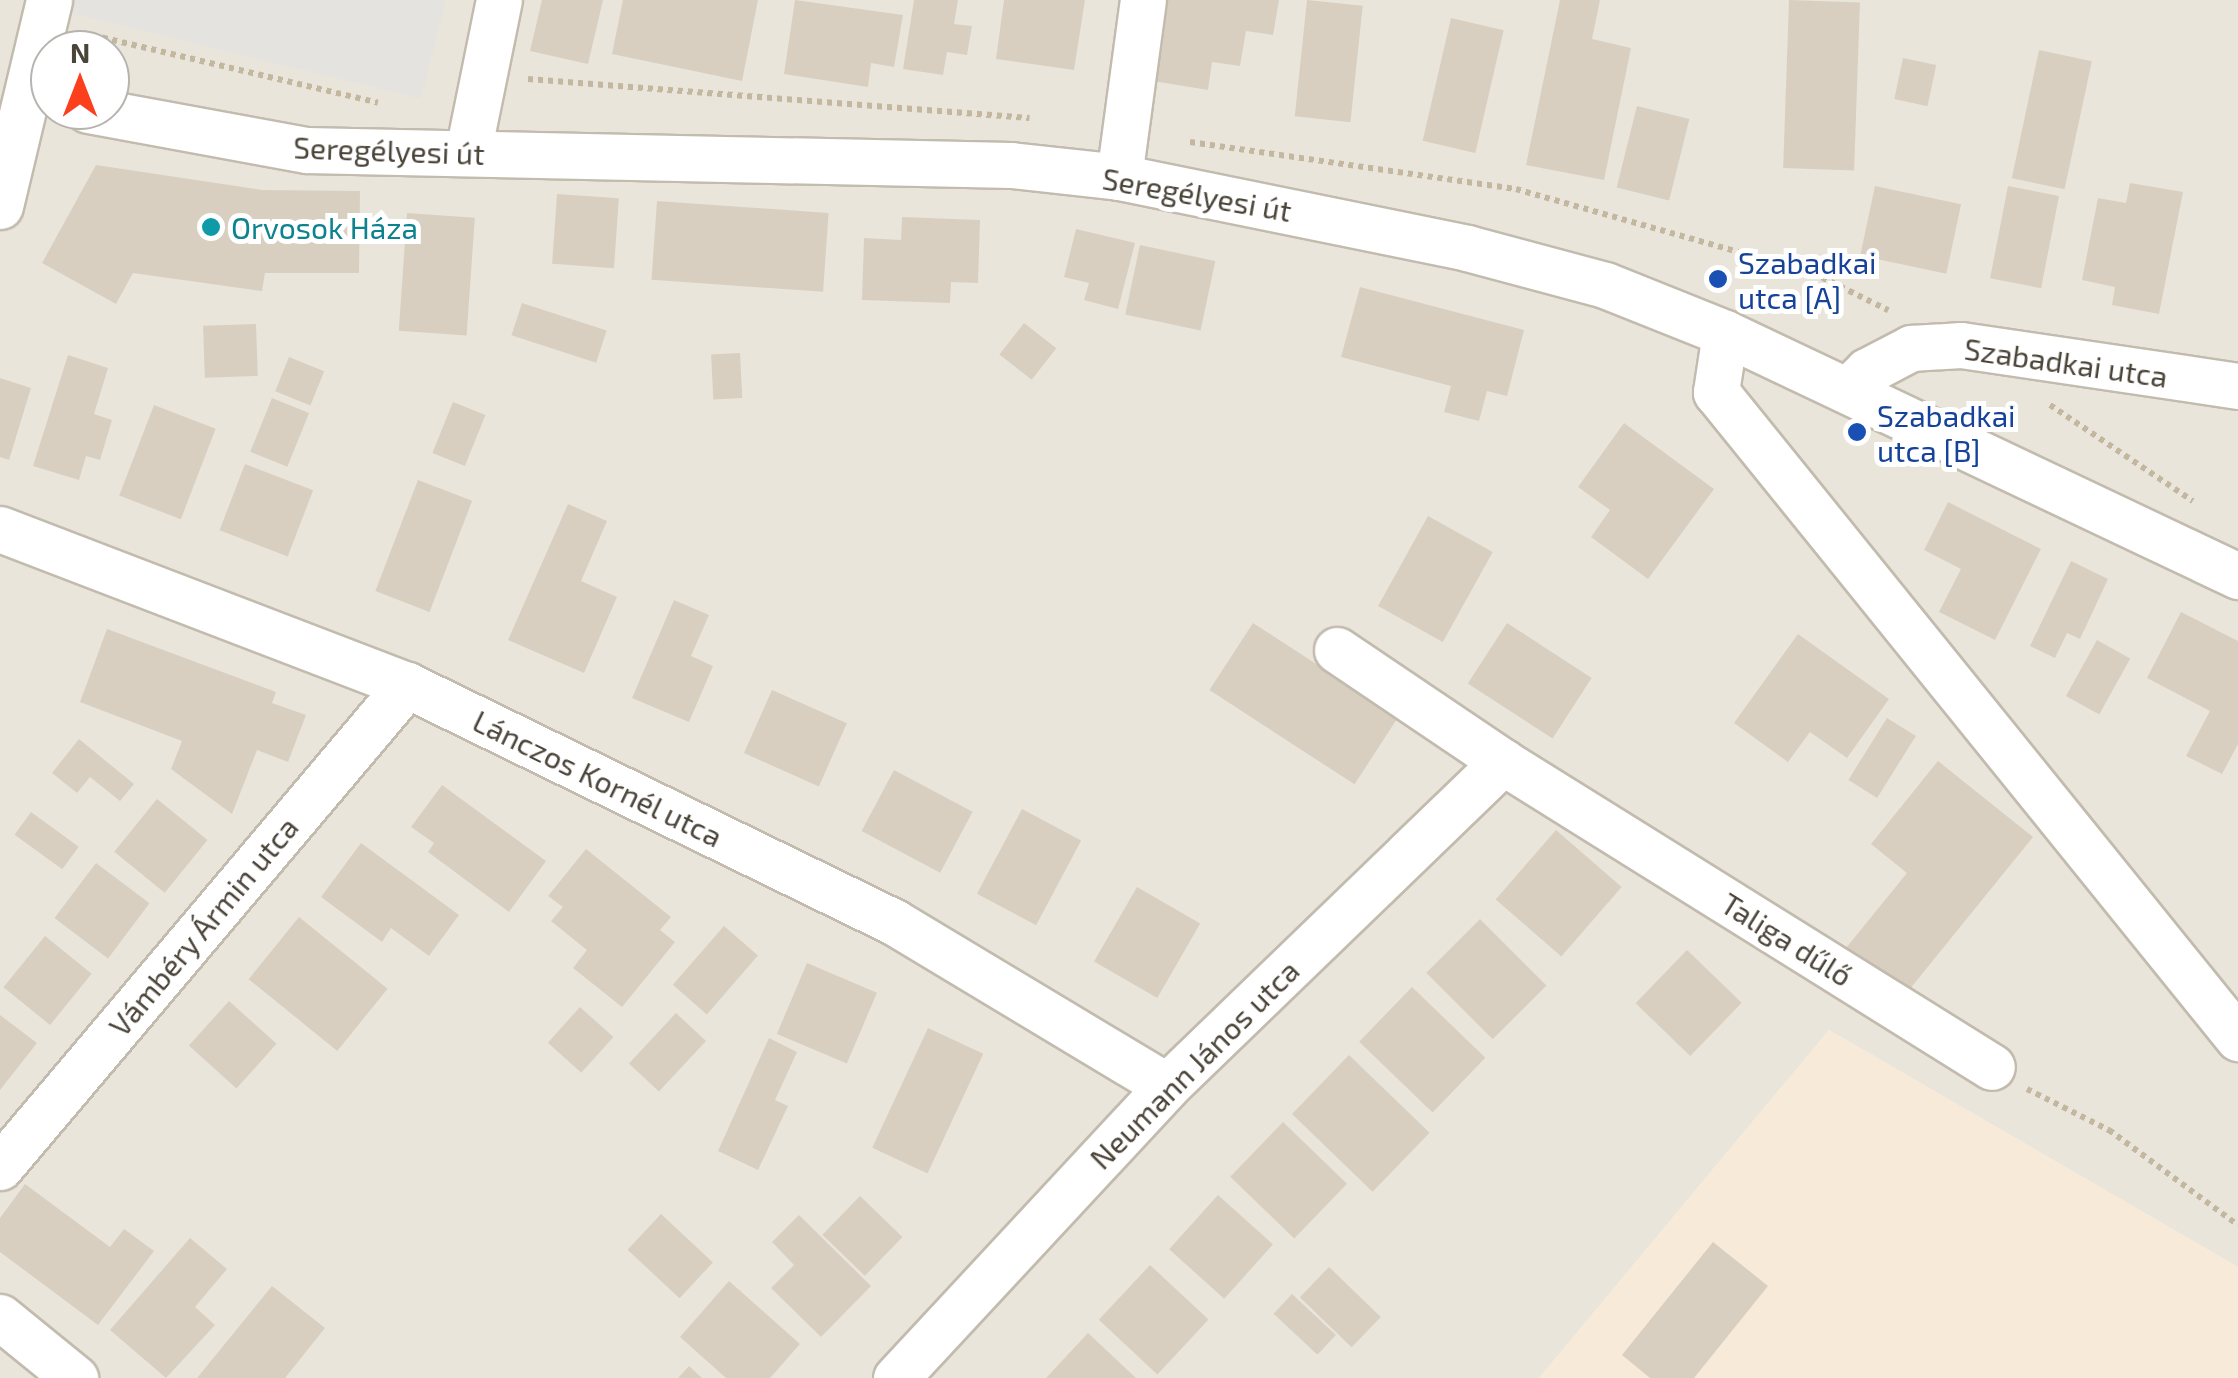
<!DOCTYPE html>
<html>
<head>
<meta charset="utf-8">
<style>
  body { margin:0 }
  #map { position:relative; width:2238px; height:1378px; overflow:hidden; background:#f6f3ec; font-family:"Exo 2",sans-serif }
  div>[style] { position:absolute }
  .residential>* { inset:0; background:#eae5da }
  .commercial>* { inset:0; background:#f7ead8 }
  .parking>* { inset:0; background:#e5e3e0 }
  .building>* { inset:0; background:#d8cfc1; transform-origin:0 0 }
  .path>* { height:6px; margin-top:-3px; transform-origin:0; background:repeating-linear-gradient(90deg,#c4b79f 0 5px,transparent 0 10px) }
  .roads { filter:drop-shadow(2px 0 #c2bbae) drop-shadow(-2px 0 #c2bbae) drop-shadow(0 2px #c2bbae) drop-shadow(0 -2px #c2bbae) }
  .minor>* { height:45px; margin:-22.5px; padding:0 22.5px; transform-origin:22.5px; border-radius:22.5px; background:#fff }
  .dots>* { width:28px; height:28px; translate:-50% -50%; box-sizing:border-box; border:5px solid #fff; border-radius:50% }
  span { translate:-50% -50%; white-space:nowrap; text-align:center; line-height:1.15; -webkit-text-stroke:10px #fff; paint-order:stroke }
  .street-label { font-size:30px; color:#4b4439 }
  .culture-label { font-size:30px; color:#0d838f }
  .left { translate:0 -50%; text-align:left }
  .transit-label { font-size:30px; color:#164399 }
  .north { position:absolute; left:30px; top:30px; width:100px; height:100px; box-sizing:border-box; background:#fff; border:2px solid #b7b4b0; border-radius:50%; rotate:0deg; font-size:28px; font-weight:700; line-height:40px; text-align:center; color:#4b4439 }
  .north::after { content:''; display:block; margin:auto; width:35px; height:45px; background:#fc3f1d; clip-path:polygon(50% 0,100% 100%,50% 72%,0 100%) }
</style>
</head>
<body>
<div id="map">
  <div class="residential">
    <div style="clip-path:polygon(evenodd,0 0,2238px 0,2238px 1267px,1829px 1030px,1539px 1378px,0 1378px,0 0,50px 50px,110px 50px,110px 110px,50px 110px,50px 50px)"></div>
  </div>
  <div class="commercial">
    <div style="clip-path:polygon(1829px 1030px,2238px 1267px,2238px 1378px,1539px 1378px)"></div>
  </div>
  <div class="parking">
    <div style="clip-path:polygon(16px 0,446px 0,421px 99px)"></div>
  </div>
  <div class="building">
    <div style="clip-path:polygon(542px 0,603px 0,588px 64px,530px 51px)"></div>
    <div style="clip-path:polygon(623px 0,758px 0,742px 81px,612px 54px)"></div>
    <div style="clip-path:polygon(795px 0,903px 15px,894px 67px,871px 63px,868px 87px,784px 74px)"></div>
    <div style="clip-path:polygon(914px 0,958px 0,954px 24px,972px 26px,967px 55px,947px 52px,943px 75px,903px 69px)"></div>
    <div style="clip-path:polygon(1004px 0,1085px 0,1074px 70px,996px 59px)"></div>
    <div style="clip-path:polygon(1166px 0,1279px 0,1273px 35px,1246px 31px,1240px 66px,1212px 62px,1208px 90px,1153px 81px)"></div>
    <div style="left:1307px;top:0;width:56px;height:117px;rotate:6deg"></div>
    <div style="clip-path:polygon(1560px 0,1600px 0,1592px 39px,1631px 48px,1604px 180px,1526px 165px)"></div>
    <div style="left:1789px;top:0;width:71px;height:168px;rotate:2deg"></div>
    <div style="left:1451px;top:18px;width:54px;height:126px;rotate:13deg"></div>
    <div style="left:2039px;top:50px;width:54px;height:131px;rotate:12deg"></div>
    <div style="left:1903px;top:58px;width:34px;height:42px;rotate:12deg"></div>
    <div style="left:1637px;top:106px;width:54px;height:84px;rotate:14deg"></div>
    <div style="clip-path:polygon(96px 165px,262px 190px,360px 191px,359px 273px,265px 273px,262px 291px,133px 273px,116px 304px,42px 263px)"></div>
    <div style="clip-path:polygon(2130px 183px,2183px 192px,2159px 314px,2112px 305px,2115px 287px,2082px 280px,2098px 198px,2126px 203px)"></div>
    <div style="left:1875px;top:186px;width:88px;height:71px;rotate:12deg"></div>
    <div style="left:2008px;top:186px;width:52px;height:94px;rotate:11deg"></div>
    <div style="left:557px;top:194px;width:62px;height:70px;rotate:4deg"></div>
    <div style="left:657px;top:201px;width:172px;height:79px;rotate:4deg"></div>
    <div style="left:407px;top:213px;width:68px;height:118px;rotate:4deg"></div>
    <div style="clip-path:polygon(902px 217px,980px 220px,978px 283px,951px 282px,950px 303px,862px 300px,864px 238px,901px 240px)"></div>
    <div style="clip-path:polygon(1076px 229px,1135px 243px,1118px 309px,1084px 300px,1089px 283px,1064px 277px)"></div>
    <div style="left:1140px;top:245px;width:77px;height:71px;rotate:12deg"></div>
    <div style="clip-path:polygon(1360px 287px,1524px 330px,1507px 396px,1487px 391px,1479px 421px,1444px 412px,1451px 386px,1341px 357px)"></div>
    <div style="left:522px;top:303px;width:89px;height:34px;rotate:18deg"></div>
    <div style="left:1024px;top:323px;width:41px;height:40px;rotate:38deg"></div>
    <div style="left:256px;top:324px;width:52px;height:53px;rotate:88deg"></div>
    <div style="left:740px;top:353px;width:45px;height:29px;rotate:87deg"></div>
    <div style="clip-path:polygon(68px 355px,108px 368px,94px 414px,112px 420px,100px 460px,86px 456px,79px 480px,33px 466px)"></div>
    <div style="left:289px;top:357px;width:38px;height:37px;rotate:22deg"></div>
    <div style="clip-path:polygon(0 378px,31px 388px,9px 460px,0 457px)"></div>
    <div style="left:272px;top:398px;width:40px;height:58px;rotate:22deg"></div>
    <div style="left:453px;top:402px;width:35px;height:55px;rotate:22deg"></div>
    <div style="left:154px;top:405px;width:66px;height:97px;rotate:21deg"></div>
    <div style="clip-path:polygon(1624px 423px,1714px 489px,1648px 579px,1591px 537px,1610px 510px,1578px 487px)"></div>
    <div style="left:245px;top:464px;width:73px;height:71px;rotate:21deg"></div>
    <div style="left:418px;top:480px;width:58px;height:119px;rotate:21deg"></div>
    <div style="clip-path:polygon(1948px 502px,2041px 549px,1995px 640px,1939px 612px,1961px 569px,1924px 550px)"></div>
    <div style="clip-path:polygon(568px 504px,607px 521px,581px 581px,617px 597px,584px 673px,508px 640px)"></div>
    <div style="left:1428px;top:516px;width:74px;height:103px;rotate:29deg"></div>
    <div style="clip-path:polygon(2071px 561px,2108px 579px,2080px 639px,2067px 633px,2055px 658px,2030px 646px)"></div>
    <div style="clip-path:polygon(674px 600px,709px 615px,691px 656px,713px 666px,689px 722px,632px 698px)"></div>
    <div style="clip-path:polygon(2181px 612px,2238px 641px,2238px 744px,2222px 774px,2186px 756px,2210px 711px,2147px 678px)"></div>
    <div style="left:1253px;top:623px;width:173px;height:80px;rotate:33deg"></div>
    <div style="left:1507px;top:623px;width:101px;height:72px;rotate:33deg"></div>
    <div style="clip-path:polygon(107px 629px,276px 692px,272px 703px,306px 715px,288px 762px,257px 750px,232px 814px,171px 769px,182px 741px,80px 702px)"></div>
    <div style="clip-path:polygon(1798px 634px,1889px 699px,1847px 758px,1810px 732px,1788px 762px,1734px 723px)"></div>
    <div style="left:2097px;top:640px;width:38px;height:64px;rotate:29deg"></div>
    <div style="left:772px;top:690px;width:82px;height:69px;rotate:24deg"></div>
    <div style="left:1887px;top:718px;width:34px;height:73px;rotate:32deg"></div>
    <div style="clip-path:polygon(79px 739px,134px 784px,120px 801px,90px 777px,77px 793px,52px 773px)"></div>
    <div style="clip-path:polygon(1938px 761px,2033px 837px,1905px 995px,1846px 948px,1907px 873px,1871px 844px)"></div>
    <div style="left:894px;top:770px;width:89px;height:69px;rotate:28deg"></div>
    <div style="clip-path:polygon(442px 785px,546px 861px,509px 912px,428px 852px,434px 843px,411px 827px)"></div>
    <div style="left:157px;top:799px;width:65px;height:68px;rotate:39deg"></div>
    <div style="left:1022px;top:809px;width:67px;height:96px;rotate:28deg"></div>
    <div style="left:31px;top:812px;width:59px;height:28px;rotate:36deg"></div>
    <div style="left:1556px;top:830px;width:87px;height:92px;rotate:41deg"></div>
    <div style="clip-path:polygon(361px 843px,459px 915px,429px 956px,391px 928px,382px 942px,321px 897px)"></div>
    <div style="clip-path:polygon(586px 849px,671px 917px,660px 930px,675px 942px,622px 1007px,573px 968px,587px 950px,551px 921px,563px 907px,548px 896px)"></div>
    <div style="left:96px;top:863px;width:67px;height:69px;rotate:37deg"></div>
    <div style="left:1137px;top:887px;width:73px;height:86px;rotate:30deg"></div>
    <div style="left:299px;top:917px;width:114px;height:80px;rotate:39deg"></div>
    <div style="left:1480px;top:919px;width:94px;height:76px;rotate:45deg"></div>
    <div style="left:724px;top:926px;width:45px;height:78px;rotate:41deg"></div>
    <div style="left:45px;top:936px;width:60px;height:66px;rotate:39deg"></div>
    <div style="left:1687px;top:950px;width:76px;height:74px;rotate:44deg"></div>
    <div style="left:807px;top:963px;width:76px;height:77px;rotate:23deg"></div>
    <div style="left:1412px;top:987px;width:102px;height:76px;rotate:44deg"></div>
    <div style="left:229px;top:1001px;width:64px;height:60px;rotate:42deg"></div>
    <div style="left:580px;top:1007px;width:45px;height:48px;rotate:42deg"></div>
    <div style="left:676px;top:1013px;width:41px;height:69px;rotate:43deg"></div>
    <div style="clip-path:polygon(0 1015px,37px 1043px,0 1090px)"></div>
    <div style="left:928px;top:1028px;width:61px;height:132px;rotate:25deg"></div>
    <div style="clip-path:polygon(769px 1038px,797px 1052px,775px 1100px,788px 1106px,758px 1170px,718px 1151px)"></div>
    <div style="left:1349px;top:1055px;width:112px;height:82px;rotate:44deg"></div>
    <div style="left:1283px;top:1122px;width:89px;height:76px;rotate:44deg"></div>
    <div style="clip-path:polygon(25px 1184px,110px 1247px,124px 1229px,154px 1251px,98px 1325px,0 1252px,0 1218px)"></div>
    <div style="left:1218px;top:1195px;width:74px;height:73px;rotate:42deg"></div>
    <div style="left:860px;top:1196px;width:59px;height:54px;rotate:44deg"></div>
    <div style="left:661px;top:1214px;width:71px;height:49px;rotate:43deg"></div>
    <div style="clip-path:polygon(799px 1215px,871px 1286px,821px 1337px,771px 1288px,794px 1265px,772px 1242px)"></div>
    <div style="clip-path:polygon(190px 1238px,227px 1269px,195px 1307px,215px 1325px,166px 1378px,110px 1330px)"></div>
    <div style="clip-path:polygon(1713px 1242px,1768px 1286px,1694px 1378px,1650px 1378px,1622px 1355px)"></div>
    <div style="left:1150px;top:1265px;width:80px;height:75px;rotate:43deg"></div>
    <div style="left:1329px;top:1267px;width:72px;height:42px;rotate:44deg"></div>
    <div style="clip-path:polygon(729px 1281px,800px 1344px,770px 1378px,726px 1378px,680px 1337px)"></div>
    <div style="clip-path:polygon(272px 1286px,325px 1328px,285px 1378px,197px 1378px)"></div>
    <div style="left:1292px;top:1294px;width:60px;height:27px;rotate:43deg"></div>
    <div style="clip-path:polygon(1088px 1333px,1136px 1378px,1046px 1378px)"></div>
    <div style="clip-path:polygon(689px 1366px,702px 1378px,678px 1378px)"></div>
  </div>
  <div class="path">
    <div style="left:83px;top:33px;width:303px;rotate:13.3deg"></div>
    <div style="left:528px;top:79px;width:503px;rotate:4.45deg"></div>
    <div style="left:1190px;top:142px;width:329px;rotate:8.2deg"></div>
    <div style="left:1516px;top:189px;width:309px;rotate:15.8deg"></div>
    <div style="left:1813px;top:273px;width:84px;rotate:26.3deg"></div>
    <div style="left:2050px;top:405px;width:172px;rotate:33.9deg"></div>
    <div style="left:2027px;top:1089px;width:92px;rotate:26.6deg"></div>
    <div style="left:2109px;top:1130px;width:160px;rotate:36.4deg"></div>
  </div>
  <div class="roads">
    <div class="minor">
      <div style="left:88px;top:110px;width:222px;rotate:10.4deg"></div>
      <div style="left:306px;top:150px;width:705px;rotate:1.22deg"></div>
      <div style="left:1011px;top:165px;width:109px;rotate:6.3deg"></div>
      <div style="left:1119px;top:177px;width:355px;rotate:11.5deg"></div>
      <div style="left:1467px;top:248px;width:143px;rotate:15deg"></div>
      <div style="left:1605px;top:285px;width:129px;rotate:21.8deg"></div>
      <div style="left:1725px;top:333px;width:568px;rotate:25.35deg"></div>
      <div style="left:468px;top:152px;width:155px;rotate:-78.5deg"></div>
      <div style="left:1119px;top:177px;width:179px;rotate:-82.3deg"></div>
      <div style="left:0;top:206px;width:212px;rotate:-76.6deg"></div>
      <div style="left:1725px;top:333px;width:60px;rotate:98.7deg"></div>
      <div style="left:1716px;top:392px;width:831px;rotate:51.06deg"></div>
      <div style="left:1848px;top:390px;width:27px;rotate:-45deg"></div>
      <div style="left:1867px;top:371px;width:50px;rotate:-27.6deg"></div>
      <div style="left:1911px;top:348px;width:50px;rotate:-3.4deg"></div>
      <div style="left:1961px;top:345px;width:280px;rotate:8.4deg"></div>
      <div style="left:0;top:529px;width:436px;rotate:21deg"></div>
      <div style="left:407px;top:685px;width:542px;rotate:25.95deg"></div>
      <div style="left:894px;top:922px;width:318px;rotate:31deg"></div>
      <div style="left:1337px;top:650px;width:200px;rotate:34deg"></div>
      <div style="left:1503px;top:762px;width:576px;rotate:31.95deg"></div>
      <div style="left:0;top:1167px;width:631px;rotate:-49.82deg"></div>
      <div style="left:0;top:1317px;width:97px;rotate:39.1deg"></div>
      <div style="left:896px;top:1378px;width:398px;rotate:-47.1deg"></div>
      <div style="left:1167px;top:1086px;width:467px;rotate:-44deg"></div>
    </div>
  </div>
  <div class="dots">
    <div style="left:211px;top:227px;background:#0f9aa8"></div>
    <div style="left:1718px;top:279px;background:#1a4fb4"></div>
    <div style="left:1857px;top:432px;background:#1a4fb4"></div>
  </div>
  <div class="street-label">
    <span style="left:389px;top:150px;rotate:2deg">Seregélyesi út</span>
    <span style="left:1197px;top:194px;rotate:10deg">Seregélyesi út</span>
    <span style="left:2066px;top:362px;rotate:8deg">Szabadkai utca</span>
    <span style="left:598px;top:778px;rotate:26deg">Lánczos Kornél utca</span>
    <span style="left:203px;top:926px;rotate:-50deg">Vámbéry Ármin utca</span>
    <span style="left:1787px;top:939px;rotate:32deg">Taliga dűlő</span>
    <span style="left:1194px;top:1064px;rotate:-45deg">Neumann János utca</span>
  </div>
  <div class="culture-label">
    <span class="left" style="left:231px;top:227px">Orvosok Háza</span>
  </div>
  <div class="transit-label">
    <span class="left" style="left:1738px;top:279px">Szabadkai<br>utca [A]</span>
    <span class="left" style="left:1877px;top:432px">Szabadkai<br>utca [B]</span>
  </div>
  <div class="north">N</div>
</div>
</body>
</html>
